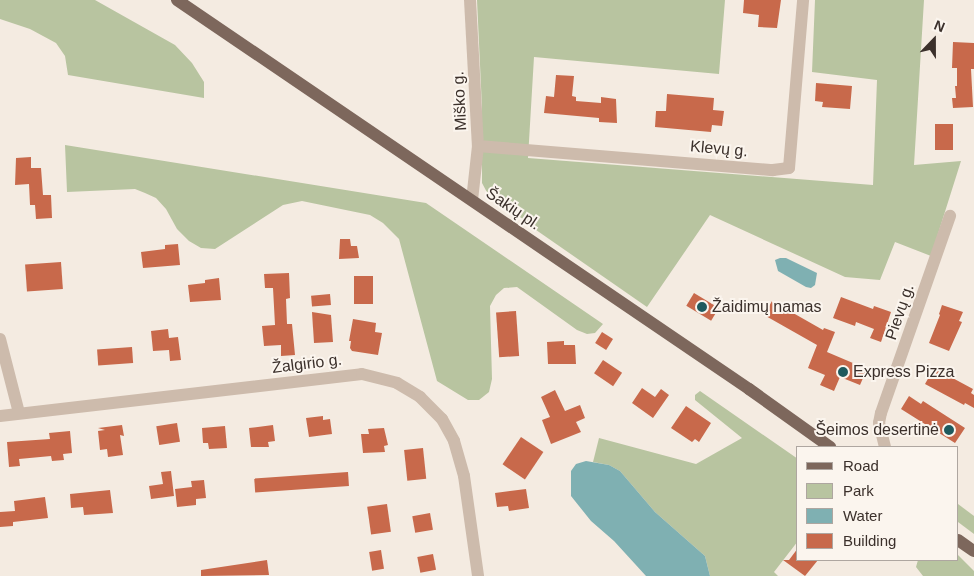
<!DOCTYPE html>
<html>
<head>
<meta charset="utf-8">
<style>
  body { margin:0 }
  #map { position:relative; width:974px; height:576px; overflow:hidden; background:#f4ebe1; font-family:Helvetica,sans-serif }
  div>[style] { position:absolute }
  .green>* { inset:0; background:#b8c4a0 }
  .water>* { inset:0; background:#7fb0b2 }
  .building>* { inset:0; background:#c8694b; transform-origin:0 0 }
  .street>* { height:12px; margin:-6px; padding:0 6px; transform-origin:6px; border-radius:6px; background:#cdbbac }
  .primary>* { height:12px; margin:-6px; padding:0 6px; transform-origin:6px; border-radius:6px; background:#7d675c }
  .dots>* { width:14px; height:14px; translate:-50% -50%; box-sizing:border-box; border:2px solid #fbf5ee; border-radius:50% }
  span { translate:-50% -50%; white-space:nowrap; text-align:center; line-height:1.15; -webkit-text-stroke:4px #fbf5ee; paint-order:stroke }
  .street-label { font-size:16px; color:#3b302b }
  .poi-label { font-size:16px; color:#3b302b }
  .left { translate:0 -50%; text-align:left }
  .right { translate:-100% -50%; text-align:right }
  .legend { position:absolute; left:796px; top:446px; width:162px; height:115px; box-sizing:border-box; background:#fbf5ee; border:1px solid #aea6a0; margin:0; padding:6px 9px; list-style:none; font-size:15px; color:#3b302b }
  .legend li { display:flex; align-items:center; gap:10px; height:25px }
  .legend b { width:25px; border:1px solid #aea6a0 }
  .north { position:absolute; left:909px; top:15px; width:50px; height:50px; -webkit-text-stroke:4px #fbf5ee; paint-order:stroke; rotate:22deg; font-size:14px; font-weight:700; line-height:20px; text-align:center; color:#3b302b }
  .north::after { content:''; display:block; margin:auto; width:18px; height:22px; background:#3b302b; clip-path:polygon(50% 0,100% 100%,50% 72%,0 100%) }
</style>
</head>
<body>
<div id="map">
  <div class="green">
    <div style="clip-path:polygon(0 0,95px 0,175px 45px,192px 63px,204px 82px,204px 98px,68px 75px,65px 56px,56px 43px,30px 29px,0 19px)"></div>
    <div style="clip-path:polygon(477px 0,725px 0,719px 74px,534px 57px,528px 158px,873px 185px,877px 80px,812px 72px,815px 0,924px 0,914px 165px,961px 161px,931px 256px,895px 242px,880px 280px,845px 277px,710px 215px,647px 307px,490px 198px,482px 183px,482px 108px)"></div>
    <div style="clip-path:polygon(65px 145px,426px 203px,603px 324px,595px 333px,587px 334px,577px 330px,517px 287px,504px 288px,496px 295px,490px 306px,492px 379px,489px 392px,479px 400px,468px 400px,437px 381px,399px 239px,383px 223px,370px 215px,302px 201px,283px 205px,215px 249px,201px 248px,189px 241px,177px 229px,166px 209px,156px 198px,145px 193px,135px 189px,67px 192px)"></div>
    <div style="clip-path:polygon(700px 391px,798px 459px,798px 541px,774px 572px,778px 576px,710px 576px,705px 556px,655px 512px,620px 471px,609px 465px,593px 462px,599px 438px,696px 464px,742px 438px,695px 400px,695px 395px)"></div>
    <div style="clip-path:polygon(958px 504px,974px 516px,974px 534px,958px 522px)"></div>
    <div style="clip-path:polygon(958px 555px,974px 571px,974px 576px,923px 576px,916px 567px,918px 560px,958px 560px)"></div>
  </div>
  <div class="water">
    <div style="clip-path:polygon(780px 258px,786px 258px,817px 273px,815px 285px,811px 288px,806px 287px,778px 271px,775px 260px)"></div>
    <div style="clip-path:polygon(586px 461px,609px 465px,620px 471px,655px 512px,705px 556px,710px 576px,646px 576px,614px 541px,591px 521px,571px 496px,571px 471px,576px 464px)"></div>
  </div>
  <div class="building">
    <div style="clip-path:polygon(744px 0,781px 0,777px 28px,758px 27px,759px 15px,743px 13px)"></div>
    <div style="clip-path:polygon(953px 42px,974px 43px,974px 69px,971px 69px,973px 107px,953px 108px,952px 98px,956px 98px,955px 86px,957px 86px,957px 68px,952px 68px)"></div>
    <div style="clip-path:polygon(556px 75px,574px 76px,572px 96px,576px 97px,576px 101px,601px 103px,601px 97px,616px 99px,617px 123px,599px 122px,599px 118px,544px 113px,546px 96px,554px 97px)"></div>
    <div style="clip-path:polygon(816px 83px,852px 86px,850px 109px,822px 107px,823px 102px,815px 101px)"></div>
    <div style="clip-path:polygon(667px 94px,714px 98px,713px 110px,724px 111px,722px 126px,712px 125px,711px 132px,655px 127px,656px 111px,666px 111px)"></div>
    <div style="left:935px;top:124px;width:18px;height:26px"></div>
    <div style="clip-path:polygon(31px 157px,31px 168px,41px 168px,43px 195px,51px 195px,52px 218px,36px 219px,35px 205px,30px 205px,29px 184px,15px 185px,16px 158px)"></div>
    <div style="clip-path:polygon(340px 239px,350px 239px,351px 246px,357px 246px,359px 258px,339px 259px)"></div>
    <div style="clip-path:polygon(178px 244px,180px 265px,143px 268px,141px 252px,165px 249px,165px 245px)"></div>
    <div style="left:61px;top:262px;width:27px;height:36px;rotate:86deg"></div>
    <div style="clip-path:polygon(289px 273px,290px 298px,286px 299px,287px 324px,292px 324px,295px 355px,281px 356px,281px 345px,264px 346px,262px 326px,275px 325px,273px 288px,265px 288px,264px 274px)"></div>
    <div style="left:354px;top:276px;width:19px;height:28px"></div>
    <div style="clip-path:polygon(219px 278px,221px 300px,190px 302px,188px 285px,205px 283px,205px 280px)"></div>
    <div style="left:694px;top:293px;width:29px;height:15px;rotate:31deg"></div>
    <div style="left:330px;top:294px;width:11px;height:19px;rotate:85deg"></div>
    <div style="clip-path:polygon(841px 297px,873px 309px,874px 306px,891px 312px,881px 342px,870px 338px,874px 329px,856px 322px,855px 326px,833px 318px)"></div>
    <div style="clip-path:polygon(772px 301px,823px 330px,824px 328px,835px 332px,827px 352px,867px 369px,860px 385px,840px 377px,834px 391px,820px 385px,825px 375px,808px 368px,817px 345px,764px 315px)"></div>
    <div style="clip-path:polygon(942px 305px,963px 312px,959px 321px,962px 322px,949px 351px,929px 343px,940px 315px,939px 314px)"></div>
    <div style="left:516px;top:311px;width:45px;height:20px;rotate:86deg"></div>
    <div style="clip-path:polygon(312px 312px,331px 315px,333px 342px,314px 343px)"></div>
    <div style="clip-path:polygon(353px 319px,376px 323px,375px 332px,382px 333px,378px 355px,352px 351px,350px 348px,351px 341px,349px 341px)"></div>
    <div style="clip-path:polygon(168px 329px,169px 338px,178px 337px,181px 360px,170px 361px,169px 350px,153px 351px,151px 331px)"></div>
    <div style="left:602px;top:332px;width:13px;height:13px;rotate:32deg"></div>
    <div style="clip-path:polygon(564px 341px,564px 345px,575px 345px,576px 364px,548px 364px,547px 342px)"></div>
    <div style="left:132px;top:347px;width:16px;height:35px;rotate:86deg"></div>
    <div style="left:603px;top:360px;width:23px;height:16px;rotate:34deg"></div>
    <div style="clip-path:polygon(934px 368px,973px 389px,971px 393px,974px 395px,974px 408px,965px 403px,964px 405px,925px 384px)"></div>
    <div style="clip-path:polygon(642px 388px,655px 397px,661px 389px,669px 395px,653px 418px,632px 403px)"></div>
    <div style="clip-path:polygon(555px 390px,565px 411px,580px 405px,585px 418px,576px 422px,581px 432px,551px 444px,542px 420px,550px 417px,541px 397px)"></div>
    <div style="clip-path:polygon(909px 396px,921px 404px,923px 401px,965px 428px,955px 443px,901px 409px)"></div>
    <div style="clip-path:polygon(686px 406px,711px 423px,699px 442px,695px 439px,692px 442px,671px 428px)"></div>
    <div style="clip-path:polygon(323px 416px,323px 420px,330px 419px,332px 434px,309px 437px,306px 418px)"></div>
    <div style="left:177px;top:423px;width:19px;height:21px;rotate:81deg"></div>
    <div style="clip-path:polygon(122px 425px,124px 436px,120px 435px,123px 455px,108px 457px,107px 449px,100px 450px,98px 431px,105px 430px,98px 428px)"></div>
    <div style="clip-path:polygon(273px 425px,275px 441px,268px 442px,269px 447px,251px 447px,249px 428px)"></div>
    <div style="clip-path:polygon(225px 426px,227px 448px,209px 449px,208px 443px,203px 443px,202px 428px)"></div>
    <div style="clip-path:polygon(384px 428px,388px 445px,384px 446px,385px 452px,363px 453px,361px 434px,369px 434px,368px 429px)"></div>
    <div style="clip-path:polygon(70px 431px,72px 453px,63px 454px,64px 460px,52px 461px,51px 456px,19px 459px,20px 466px,9px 467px,7px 442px,50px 439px,49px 433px)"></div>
    <div style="left:521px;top:437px;width:27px;height:33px;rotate:34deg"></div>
    <div style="left:423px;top:448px;width:31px;height:19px;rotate:84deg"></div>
    <div style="clip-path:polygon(171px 471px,174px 496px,151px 499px,149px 486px,163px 484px,161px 472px)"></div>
    <div style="left:348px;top:472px;width:14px;height:94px;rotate:86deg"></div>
    <div style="clip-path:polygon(204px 480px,206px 498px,196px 499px,196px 505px,177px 507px,175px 489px,192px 487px,191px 481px)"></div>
    <div style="clip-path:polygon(526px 489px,529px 508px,509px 511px,508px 506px,497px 507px,495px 493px)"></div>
    <div style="clip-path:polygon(110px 490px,113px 513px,84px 515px,83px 507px,71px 508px,70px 494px)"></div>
    <div style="clip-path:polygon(45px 497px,48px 518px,13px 522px,13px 526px,0 527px,0 512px,15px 511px,14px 501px)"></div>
    <div style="left:387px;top:504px;width:28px;height:20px;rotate:82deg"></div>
    <div style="left:430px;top:513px;width:17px;height:18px;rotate:80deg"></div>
    <div style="clip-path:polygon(798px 548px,798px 560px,818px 560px,805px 576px,783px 560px,789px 560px)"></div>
    <div style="left:381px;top:550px;width:19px;height:12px;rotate:81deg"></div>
    <div style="left:433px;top:554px;width:16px;height:16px;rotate:79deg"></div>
    <div style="clip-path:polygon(267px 560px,269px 575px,201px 576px,201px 570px)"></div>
  </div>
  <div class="street">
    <div style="left:470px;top:0;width:146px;rotate:86.9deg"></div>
    <div style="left:478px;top:146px;width:54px;rotate:96.3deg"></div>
    <div style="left:478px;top:146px;width:296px;rotate:4.7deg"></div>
    <div style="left:773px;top:170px;width:16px;rotate:-7deg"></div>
    <div style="left:789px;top:168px;width:169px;rotate:-85.2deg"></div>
    <div style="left:0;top:339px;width:76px;rotate:75.6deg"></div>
    <div style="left:0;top:416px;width:364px;rotate:-6.6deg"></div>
    <div style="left:362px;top:374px;width:36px;rotate:14deg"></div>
    <div style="left:397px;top:383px;width:27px;rotate:31deg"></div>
    <div style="left:420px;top:397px;width:31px;rotate:45deg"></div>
    <div style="left:442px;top:419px;width:25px;rotate:61deg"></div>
    <div style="left:454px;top:441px;width:36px;rotate:74deg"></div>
    <div style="left:464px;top:476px;width:101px;rotate:82deg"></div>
    <div style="left:885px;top:447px;width:25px;rotate:-104deg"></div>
    <div style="left:879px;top:423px;width:10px;rotate:-79deg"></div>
    <div style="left:881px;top:413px;width:209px;rotate:-70.7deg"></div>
  </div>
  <div class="primary">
    <div style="left:177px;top:0;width:692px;rotate:34.22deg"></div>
    <div style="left:749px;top:389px;width:100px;rotate:35.6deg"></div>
    <div style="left:958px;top:540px;width:19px;rotate:35deg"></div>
  </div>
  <div class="dots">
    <div style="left:702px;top:307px;background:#1f5a5e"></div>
    <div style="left:843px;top:372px;background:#1f5a5e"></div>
    <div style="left:949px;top:430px;background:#1f5a5e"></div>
  </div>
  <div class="street-label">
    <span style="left:460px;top:101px;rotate:-93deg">Miško g.</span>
    <span style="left:719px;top:149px;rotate:5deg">Klevų g.</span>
    <span style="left:513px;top:209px;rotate:34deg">Šakių pl.</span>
    <span style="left:900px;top:312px;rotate:-71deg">Pievų g.</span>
    <span style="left:307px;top:364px;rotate:-7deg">Žalgirio g.</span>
  </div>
  <div class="poi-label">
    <span class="left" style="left:712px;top:307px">Žaidimų namas</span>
    <span class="left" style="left:853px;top:372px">Express Pizza</span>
    <span class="right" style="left:939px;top:430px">Šeimos desertinė</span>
  </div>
  <ul class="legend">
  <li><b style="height:6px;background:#7d675c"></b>Road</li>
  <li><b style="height:14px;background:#b8c4a0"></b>Park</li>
  <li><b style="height:14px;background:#7fb0b2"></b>Water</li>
  <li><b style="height:14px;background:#c8694b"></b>Building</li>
  </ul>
  <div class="north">N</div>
</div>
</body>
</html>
